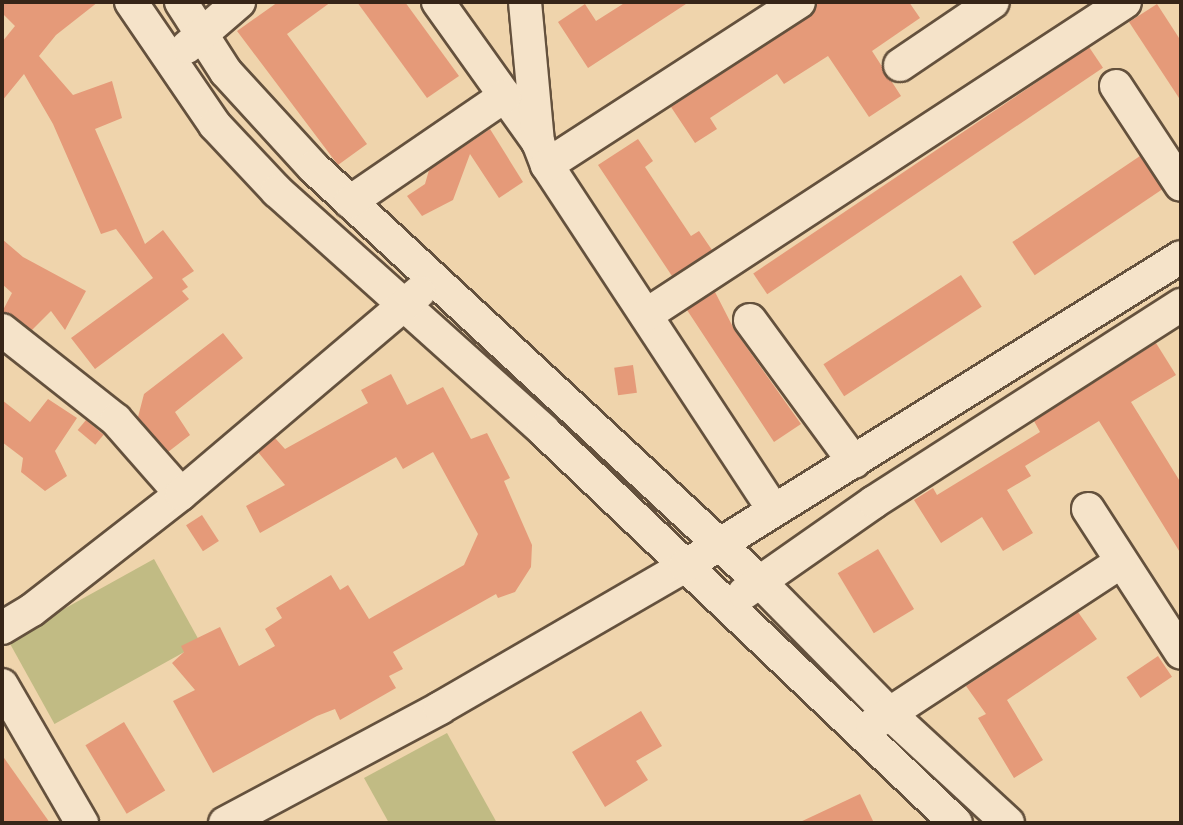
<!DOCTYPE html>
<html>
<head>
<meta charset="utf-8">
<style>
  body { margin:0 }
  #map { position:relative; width:1183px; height:825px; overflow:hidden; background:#efd4ac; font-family:"Libre Caslon Text",serif }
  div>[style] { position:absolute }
  .green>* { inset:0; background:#c1bb84; transform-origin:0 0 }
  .building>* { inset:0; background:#e59a79; transform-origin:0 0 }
  .roads { filter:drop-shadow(2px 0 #64513d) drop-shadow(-2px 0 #64513d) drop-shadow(0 2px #64513d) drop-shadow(0 -2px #64513d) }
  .minor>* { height:32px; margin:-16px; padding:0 16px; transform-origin:16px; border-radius:16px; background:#f5e3c9 }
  span { translate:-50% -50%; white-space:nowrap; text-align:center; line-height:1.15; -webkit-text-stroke:5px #f5e3c9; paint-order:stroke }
  .frame { position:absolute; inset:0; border:4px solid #362518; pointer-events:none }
</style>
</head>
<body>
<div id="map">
  <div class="green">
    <div style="left:154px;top:559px;width:96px;height:167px;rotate:61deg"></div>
    <div style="clip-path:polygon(447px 733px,497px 823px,389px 823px,364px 778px)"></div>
  </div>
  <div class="building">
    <div style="clip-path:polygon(2px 2px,98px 2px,56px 35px,39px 56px,73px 95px,112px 81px,122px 118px,95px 129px,145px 244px,163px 230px,194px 271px,182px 279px,188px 287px,182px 291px,189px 299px,95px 369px,71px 338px,153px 278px,116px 229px,101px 234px,53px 124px,24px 74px,2px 101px,2px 42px,15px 26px,2px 13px)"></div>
    <div style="clip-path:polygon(278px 2px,331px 2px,287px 34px,367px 144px,338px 165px,237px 31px)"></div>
    <div style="clip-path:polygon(357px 2px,405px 2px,459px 76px,427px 98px)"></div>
    <div style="clip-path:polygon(626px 2px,689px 2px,588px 68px,558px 22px,585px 4px,596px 21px)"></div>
    <div style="clip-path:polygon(817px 2px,909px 2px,920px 18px,872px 51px,901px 96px,869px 117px,828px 56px,784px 84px,777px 74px,710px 118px,717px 129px,695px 143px,671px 107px,809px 17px)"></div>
    <div style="clip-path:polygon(1157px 4px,1181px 41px,1181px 101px,1129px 22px)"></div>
    <div style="left:1089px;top:47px;width:25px;height:405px;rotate:56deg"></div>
    <div style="clip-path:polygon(490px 129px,523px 182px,499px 198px,470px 154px,453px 200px,422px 216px,407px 196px,425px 184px,429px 170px)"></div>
    <div style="clip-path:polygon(638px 139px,653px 161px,645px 167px,691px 236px,699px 231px,712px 250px,672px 276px,598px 165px)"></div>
    <div style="left:1140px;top:156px;width:40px;height:154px;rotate:56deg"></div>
    <div style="clip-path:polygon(2px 239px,23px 257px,86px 291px,65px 330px,51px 311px,32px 330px,2px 312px,12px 293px,2px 284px)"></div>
    <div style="left:961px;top:275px;width:38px;height:164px;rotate:57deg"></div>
    <div style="clip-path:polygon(715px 292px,735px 331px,801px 424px,774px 442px,687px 310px)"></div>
    <div style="clip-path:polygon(223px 333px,243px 358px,175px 412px,190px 435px,168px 452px,138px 417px,144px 394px)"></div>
    <div style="clip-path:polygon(1156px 343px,1176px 375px,1131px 402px,1181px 483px,1181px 554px,1099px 421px,1025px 466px,1031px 476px,1007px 490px,1033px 533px,1003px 551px,982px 517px,941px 543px,914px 500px,933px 488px,937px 495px,1040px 432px,1034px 421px)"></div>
    <div style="left:633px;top:365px;width:28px;height:19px;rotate:82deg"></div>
    <div style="clip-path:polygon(391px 374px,407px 405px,443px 387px,471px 439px,487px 433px,510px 478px,504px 481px,532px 545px,531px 567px,515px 592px,498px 598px,496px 594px,393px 652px,403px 669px,389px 676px,396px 688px,340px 720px,335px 709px,317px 716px,213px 773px,173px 701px,195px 690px,172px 663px,184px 652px,181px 646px,220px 627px,239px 666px,275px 646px,265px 629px,282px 618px,276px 608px,331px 575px,340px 590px,348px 585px,369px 619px,464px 565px,478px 534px,433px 452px,403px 469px,396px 457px,260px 533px,246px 506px,285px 485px,258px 452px,275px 438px,285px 449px,368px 403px,361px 390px)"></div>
    <div style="clip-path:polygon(48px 399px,77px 418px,55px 451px,67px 476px,45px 491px,21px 472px,23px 458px,2px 442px,2px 400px,30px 422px)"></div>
    <div style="left:86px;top:420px;width:23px;height:13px;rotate:40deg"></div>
    <div style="left:202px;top:515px;width:31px;height:19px;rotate:57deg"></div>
    <div style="left:878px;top:549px;width:70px;height:47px;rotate:59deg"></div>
    <div style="clip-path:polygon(1078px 612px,1097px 639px,1007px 700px,1043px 760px,1014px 778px,978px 718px,986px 714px,966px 686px)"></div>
    <div style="left:1158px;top:656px;width:25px;height:38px;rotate:56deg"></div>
    <div style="clip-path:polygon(641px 711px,662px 746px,636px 761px,648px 780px,605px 807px,572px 752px)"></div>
    <div style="left:124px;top:722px;width:80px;height:45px;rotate:59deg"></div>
    <div style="clip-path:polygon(2px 755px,50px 823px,2px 823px)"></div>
    <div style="clip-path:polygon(860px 794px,874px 823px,798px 823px)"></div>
  </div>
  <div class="roads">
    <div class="minor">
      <div style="left:131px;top:2px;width:149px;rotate:55.7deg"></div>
      <div style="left:215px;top:125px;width:91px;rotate:46.8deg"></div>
      <div style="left:277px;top:191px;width:358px;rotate:41.9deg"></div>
      <div style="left:543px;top:430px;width:570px;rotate:43.58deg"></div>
      <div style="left:181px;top:2px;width:83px;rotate:57.3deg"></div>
      <div style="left:226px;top:72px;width:129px;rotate:47.5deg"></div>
      <div style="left:313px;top:167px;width:610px;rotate:42.87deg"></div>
      <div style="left:760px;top:582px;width:184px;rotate:45.4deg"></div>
      <div style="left:889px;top:713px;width:162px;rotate:42.7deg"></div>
      <div style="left:438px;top:2px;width:172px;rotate:54.5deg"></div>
      <div style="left:538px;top:142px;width:25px;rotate:69deg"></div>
      <div style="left:547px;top:165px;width:412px;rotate:56.7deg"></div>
      <div style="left:525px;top:2px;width:141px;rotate:84.7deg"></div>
      <div style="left:187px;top:47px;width:69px;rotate:-40.9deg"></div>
      <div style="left:900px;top:65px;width:112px;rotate:-34.1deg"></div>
      <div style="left:1116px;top:86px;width:118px;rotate:56.7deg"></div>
      <div style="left:547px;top:165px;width:300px;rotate:-32.9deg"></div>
      <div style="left:350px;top:202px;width:188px;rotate:-34.4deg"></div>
      <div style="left:646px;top:315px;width:572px;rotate:-33.16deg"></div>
      <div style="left:750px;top:320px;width:176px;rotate:53.8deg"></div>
      <div style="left:2px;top:330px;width:145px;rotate:38.3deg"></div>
      <div style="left:116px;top:420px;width:98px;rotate:48.7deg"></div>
      <div style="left:1088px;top:509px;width:171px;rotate:57.1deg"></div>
      <div style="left:744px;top:593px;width:159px;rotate:-35deg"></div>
      <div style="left:874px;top:502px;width:365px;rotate:-32.7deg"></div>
      <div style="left:2px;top:628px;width:35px;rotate:-31deg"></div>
      <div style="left:32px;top:610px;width:189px;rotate:-37.9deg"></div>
      <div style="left:181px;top:494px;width:312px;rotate:-40.3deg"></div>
      <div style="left:2px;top:685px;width:160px;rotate:59.9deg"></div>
      <div style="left:872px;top:725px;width:296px;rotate:-33.2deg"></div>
      <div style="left:225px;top:823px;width:244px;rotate:-28.1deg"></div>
      <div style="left:440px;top:708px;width:283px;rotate:-30.1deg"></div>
      <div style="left:685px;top:566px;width:584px;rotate:-31.92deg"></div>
    </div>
  </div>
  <div class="frame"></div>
</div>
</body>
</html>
